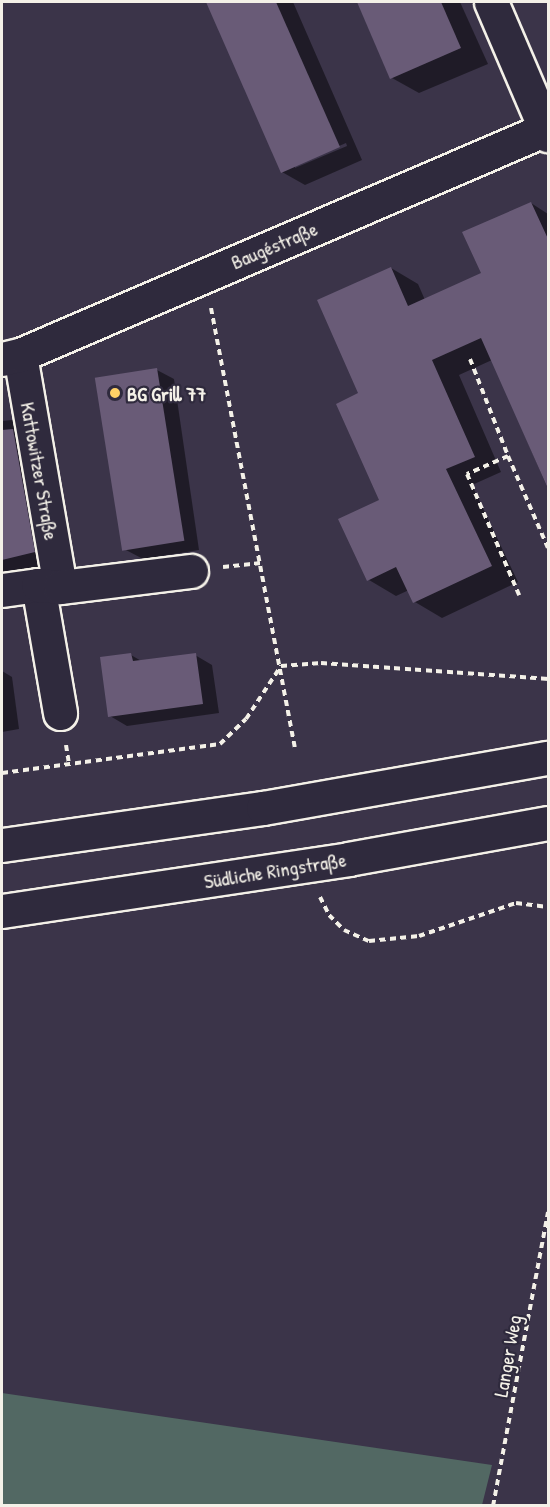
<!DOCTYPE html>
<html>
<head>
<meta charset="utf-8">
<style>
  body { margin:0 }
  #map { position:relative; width:550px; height:1507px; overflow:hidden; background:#3b3449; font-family:"Patrick Hand",sans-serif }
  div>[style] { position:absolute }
  .green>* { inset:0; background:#526863 }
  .shadow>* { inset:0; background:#0007 }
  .building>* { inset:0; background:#695b77; transform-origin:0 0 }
  .path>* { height:4px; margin-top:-2px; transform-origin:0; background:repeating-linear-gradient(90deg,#f4f1e8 0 6px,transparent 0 10.5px) }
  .roads { filter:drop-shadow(2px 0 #f4f1e8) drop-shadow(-2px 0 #f4f1e8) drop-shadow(0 2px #f4f1e8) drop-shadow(0 -2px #f4f1e8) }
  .minor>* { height:33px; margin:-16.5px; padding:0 16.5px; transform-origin:16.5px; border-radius:16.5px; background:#2f2a3d }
  .secondary>* { height:33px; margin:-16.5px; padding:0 16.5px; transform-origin:16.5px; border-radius:16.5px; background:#2f2a3d }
  .dots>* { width:16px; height:16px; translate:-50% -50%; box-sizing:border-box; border:3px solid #2f2a3d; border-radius:50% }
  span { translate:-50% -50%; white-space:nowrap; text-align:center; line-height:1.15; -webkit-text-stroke:4.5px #2f2a3d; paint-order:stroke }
  .street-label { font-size:20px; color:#f4f1e8 }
  .poi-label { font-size:20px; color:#f4f1e8; font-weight:700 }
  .left { translate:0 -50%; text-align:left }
  .frame { position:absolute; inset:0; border:3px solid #f4f1e8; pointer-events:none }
</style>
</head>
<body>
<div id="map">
  <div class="green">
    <div style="clip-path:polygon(2px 1393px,492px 1465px,482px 1505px,2px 1505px)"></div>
  </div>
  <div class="shadow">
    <div style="clip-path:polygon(evenodd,208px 2px,293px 2px,362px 160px,305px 185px,282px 172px,208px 2px,346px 143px,347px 146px,295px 168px,295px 165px,346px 143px)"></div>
    <div style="clip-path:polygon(359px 2px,460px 2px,488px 64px,419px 93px,392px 78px)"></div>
    <div style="clip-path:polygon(531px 203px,548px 214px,548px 489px,492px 360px,459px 375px,501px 472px,472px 485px,518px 582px,442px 618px,415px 602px,409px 590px,396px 596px,369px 580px,381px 501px,360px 394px,391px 268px,418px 284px,425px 300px,483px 274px)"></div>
    <div style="clip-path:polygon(157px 370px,174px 379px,199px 550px,143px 559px,126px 550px)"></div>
    <div style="clip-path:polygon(12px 420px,35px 433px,57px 565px,10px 576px,2px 571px,2px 421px)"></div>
    <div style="clip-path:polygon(131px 655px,143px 662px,195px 655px,212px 665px,219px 713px,127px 726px,110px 716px)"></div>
    <div style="clip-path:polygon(2px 671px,12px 677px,19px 729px,2px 732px)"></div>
  </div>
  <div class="building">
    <div style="clip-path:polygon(206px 2px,276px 2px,340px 147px,281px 173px)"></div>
    <div style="clip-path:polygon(357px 2px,441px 2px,461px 48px,390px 79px)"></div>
    <div style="clip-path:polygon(531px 202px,549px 241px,549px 491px,481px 338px,432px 360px,475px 457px,446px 469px,492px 566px,413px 603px,396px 567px,367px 581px,338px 519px,379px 500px,336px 404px,358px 393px,317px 300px,391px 267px,408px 306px,481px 273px,462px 232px)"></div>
    <div style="left:157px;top:368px;width:175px;height:63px;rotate:81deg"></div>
    <div style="clip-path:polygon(13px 429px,35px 552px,2px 560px,2px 430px)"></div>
    <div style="clip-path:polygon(131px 653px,133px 661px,196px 653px,203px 704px,108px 717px,100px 657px)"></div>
  </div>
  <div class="path">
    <div style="left:211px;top:308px;width:447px;rotate:79.2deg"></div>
    <div style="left:470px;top:359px;width:104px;rotate:68.6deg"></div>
    <div style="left:508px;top:456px;width:45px;rotate:156.3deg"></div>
    <div style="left:467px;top:474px;width:132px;rotate:66.7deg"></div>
    <div style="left:508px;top:456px;width:100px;rotate:66.5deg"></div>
    <div style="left:223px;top:567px;width:38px;rotate:-6deg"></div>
    <div style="left:66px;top:745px;width:20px;rotate:81deg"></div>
    <div style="left:2px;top:773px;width:220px;rotate:-7.6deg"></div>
    <div style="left:220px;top:744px;width:36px;rotate:-44deg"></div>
    <div style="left:246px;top:719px;width:64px;rotate:-56.6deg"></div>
    <div style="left:281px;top:666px;width:40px;rotate:-4.3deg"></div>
    <div style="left:321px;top:663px;width:228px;rotate:4deg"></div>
    <div style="left:320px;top:897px;width:20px;rotate:63deg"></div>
    <div style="left:329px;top:915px;width:21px;rotate:45deg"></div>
    <div style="left:344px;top:930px;width:27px;rotate:24deg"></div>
    <div style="left:369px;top:941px;width:50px;rotate:-5.7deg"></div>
    <div style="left:419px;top:936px;width:102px;rotate:-18.8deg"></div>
    <div style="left:516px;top:903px;width:32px;rotate:7deg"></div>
    <div style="left:493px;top:1506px;width:299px;rotate:-79.4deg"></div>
  </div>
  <div class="roads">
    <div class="minor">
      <div style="left:491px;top:2px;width:145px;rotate:66.8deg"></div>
      <div style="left:20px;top:355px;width:235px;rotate:80.2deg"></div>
      <div style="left:2px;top:359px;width:18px;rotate:-13deg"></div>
      <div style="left:20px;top:355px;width:572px;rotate:-23.25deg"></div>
      <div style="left:38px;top:585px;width:130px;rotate:80.2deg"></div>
      <div style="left:2px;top:590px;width:36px;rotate:-8deg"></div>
      <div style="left:38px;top:585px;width:22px;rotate:5deg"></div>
      <div style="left:60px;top:587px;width:132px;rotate:-7deg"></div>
    </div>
    <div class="secondary">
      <div style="left:2px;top:845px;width:264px;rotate:-8.1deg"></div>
      <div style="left:263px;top:808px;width:289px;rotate:-10deg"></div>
      <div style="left:2px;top:911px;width:350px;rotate:-8.5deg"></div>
      <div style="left:348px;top:859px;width:203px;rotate:-10.2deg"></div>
    </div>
  </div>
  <div class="dots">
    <div style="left:115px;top:393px;background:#ffd166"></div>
  </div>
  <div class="street-label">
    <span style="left:274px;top:245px;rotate:-23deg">Baugéstraße</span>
    <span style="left:40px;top:471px;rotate:80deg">Kattowitzer Straße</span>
    <span style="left:275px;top:870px;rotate:-9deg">Südliche Ringstraße</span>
    <span style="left:507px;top:1356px;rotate:-80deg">Langer Weg</span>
  </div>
  <div class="poi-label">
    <span class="left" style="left:127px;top:393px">BG Grill 77</span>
  </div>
  <div class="frame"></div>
</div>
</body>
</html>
